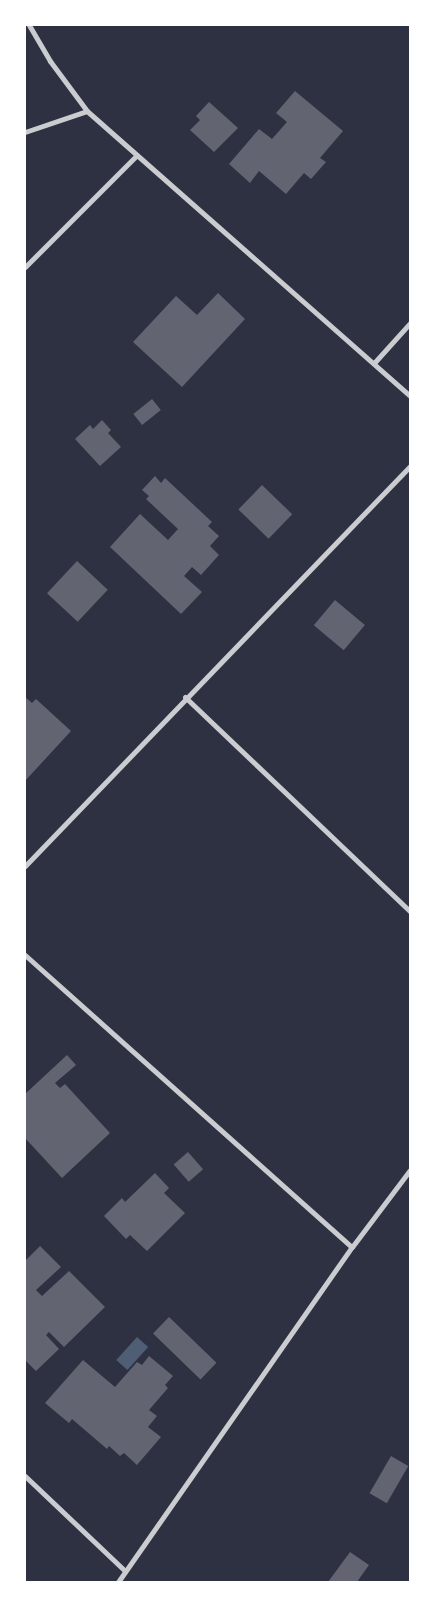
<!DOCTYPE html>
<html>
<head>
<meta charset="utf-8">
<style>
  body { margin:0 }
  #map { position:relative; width:435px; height:1607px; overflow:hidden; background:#2d3142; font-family:"Source Sans 3",sans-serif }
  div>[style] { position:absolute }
  .water>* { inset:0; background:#4f5d75; transform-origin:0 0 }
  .building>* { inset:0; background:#626471; transform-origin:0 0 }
  .minor>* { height:5px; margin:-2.5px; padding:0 2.5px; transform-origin:2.5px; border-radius:2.5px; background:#caccd0 }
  span { translate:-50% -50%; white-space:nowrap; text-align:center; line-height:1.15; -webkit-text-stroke:4.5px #fff; paint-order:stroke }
  .frame { position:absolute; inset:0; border:26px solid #fff; pointer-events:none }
</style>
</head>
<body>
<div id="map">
  <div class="water">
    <div style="left:137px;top:1337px;width:15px;height:31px;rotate:42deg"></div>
  </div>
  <div class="building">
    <div style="clip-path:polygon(295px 91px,343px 131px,320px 158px,326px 162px,311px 179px,304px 173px,286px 194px,259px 171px,250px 183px,229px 164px,259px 129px,272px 139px,287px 122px,276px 113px)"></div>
    <div style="clip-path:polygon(209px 102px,238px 128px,214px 152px,190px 130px,200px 120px,196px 116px)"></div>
    <div style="clip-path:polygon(218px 293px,245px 319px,182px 387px,133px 342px,176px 296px,197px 315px)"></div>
    <div style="left:152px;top:399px;width:14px;height:24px;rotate:51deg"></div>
    <div style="clip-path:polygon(102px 420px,111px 430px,108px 433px,121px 447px,100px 466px,75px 439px,90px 425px,93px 429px)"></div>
    <div style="clip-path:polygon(155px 476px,161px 483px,165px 478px,212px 522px,208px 526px,219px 536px,210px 546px,219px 555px,201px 575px,192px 567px,184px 576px,202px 592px,181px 614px,110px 547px,140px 514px,168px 540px,178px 529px,146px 499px,149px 496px,142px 490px)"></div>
    <div style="left:262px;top:485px;width:42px;height:34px;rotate:44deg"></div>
    <div style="left:77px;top:561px;width:42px;height:44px;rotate:43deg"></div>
    <div style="left:335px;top:600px;width:39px;height:33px;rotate:40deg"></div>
    <div style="clip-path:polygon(25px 697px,32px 703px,36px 699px,71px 731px,25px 781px)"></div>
    <div style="clip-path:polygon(67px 1055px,76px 1065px,55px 1083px,60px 1088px,65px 1084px,110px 1133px,62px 1178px,25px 1138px,25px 1094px)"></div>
    <div style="left:188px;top:1152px;width:23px;height:19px;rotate:49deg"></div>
    <div style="clip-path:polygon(155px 1173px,169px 1188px,164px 1193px,185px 1213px,147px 1251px,130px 1235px,126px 1239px,104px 1216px,122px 1198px,125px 1202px)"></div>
    <div style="clip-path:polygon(40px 1246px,61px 1267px,36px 1290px,42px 1296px,69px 1271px,105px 1307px,64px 1347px,49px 1332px,46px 1335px,59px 1349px,36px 1371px,25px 1360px,25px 1261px)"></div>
    <div style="left:169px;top:1317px;width:66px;height:23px;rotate:44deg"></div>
    <div style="clip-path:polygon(149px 1356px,173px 1376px,165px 1385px,168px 1388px,149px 1410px,157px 1416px,148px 1427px,161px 1437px,137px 1465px,124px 1453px,120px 1456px,109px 1446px,107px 1449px,72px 1419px,69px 1423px,45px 1403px,83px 1360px,115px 1387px,137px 1362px,142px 1365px)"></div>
    <div style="left:391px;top:1456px;width:20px;height:43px;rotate:30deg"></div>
    <div style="clip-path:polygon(350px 1552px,369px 1565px,357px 1582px,328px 1582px)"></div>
  </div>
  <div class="minor">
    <div style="left:29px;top:25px;width:42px;rotate:59.7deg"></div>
    <div style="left:50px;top:61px;width:62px;rotate:53.5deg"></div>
    <div style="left:87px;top:111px;width:431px;rotate:41.4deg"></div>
    <div style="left:25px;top:132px;width:65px;rotate:-18.7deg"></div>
    <div style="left:25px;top:267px;width:158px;rotate:-45deg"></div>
    <div style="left:374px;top:363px;width:54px;rotate:-48deg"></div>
    <div style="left:185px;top:697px;width:311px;rotate:43.6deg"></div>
    <div style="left:25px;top:866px;width:555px;rotate:-46.09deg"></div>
    <div style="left:25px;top:955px;width:438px;rotate:41.8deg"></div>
    <div style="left:25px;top:1476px;width:138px;rotate:43.5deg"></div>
    <div style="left:118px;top:1582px;width:409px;rotate:-55.1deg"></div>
    <div style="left:352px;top:1247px;width:96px;rotate:-53deg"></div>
  </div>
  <div class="frame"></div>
</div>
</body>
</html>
